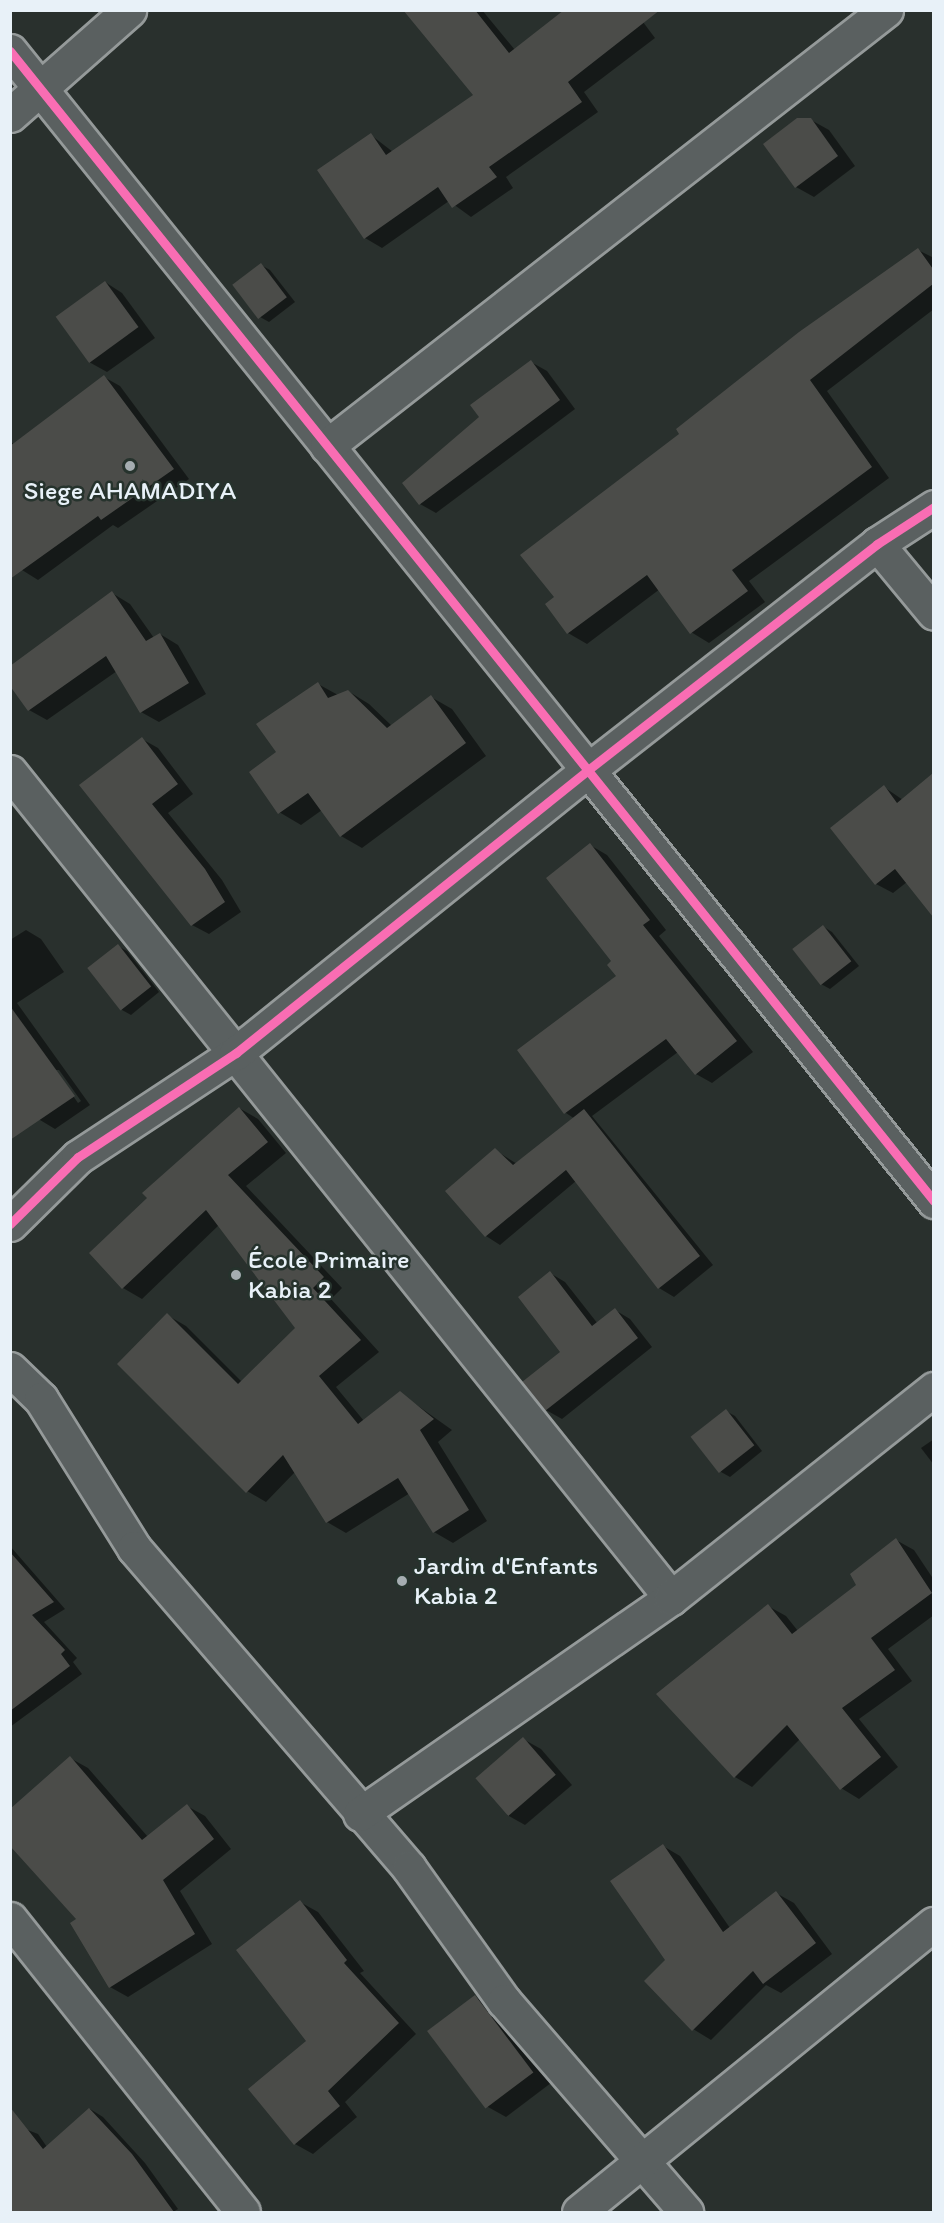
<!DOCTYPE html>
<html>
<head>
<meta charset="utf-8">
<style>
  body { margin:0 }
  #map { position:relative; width:944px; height:2223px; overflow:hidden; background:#29302d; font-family:Itim,sans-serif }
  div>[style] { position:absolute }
  .shadow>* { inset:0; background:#0007 }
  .building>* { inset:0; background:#4b4c49; transform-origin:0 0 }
  .roads { filter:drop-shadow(2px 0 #959a9a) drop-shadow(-2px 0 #959a9a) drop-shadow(0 2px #959a9a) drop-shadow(0 -2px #959a9a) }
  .minor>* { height:33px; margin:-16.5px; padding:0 16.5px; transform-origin:16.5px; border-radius:16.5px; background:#5a6060 }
  .tertiary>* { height:33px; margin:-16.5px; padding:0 16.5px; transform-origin:16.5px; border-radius:16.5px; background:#5a6060 }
  .cycleway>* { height:9px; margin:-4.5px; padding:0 4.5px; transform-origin:4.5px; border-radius:4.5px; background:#f96db3 }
  .dots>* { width:16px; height:16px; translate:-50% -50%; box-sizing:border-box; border:3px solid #26332d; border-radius:50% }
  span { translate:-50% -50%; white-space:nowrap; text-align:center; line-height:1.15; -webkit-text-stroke:5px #26332d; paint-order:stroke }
  .poi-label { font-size:26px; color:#e8f1f8 }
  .left { translate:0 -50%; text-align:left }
  .frame { position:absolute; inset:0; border:12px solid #e8f1f8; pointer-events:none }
</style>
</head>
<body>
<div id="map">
  <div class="shadow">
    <div style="clip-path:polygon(405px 10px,482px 10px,515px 50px,634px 10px,655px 38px,584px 92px,598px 112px,506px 177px,513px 188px,471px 217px,449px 201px,382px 248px,365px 238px,371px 135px,393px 152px,475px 96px)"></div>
    <div style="clip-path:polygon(811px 120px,829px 130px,855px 166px,814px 197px,796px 187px)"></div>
    <div style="clip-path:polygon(918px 250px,934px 258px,934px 309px,827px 391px,889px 478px,749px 581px,765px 602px,709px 643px,691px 632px,660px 589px,587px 644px,568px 633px,547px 605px)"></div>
    <div style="clip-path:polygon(261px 265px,270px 270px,295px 302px,269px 322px,260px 317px)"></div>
    <div style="clip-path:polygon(105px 282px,122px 293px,155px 338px,107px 372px,89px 362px)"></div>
    <div style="clip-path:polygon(531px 362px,547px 371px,575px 409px,436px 513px,420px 504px)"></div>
    <div style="clip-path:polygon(104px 377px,120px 386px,189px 479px,118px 528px,113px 525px,38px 580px,22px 570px,10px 555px,10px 440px,14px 445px)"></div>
    <div style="clip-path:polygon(112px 593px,130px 604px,154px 638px,160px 634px,178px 645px,206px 694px,159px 722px,141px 712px,117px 671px,47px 720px,29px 710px)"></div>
    <div style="clip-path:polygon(318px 684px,338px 695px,348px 691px,369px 704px,392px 726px,431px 697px,452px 709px,486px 756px,362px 848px,341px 836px,322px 810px,301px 825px,279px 812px,278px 753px)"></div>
    <div style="clip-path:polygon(142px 739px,158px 748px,193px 794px,168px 813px,222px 880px,241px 912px,209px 934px,192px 925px,82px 785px)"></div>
    <div style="clip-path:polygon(934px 775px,934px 915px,907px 882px,893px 893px,876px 884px,884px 787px,903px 800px)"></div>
    <div style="clip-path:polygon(590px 845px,607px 855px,666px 930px,659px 936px,753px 1052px,712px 1083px,696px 1074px,678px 1052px,592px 1116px,713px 1265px,674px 1297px,659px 1288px,576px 1181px,500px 1245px,486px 1236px,495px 1150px,517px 1164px,575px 1119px,566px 1113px,519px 1050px,618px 977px)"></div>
    <div style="clip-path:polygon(824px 927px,832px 932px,859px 966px,830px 989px,821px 984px)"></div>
    <div style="clip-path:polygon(evenodd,26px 930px,41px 939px,64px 972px,17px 1003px,90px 1105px,55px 1129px,40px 1120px,10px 1077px,10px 940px,26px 930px,55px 1070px,59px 1070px,81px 1101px,78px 1103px,55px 1070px)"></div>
    <div style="clip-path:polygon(118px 946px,127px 951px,159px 992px,131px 1015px,122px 1010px)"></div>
    <div style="clip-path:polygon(239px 1108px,258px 1119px,286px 1153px,246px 1186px,342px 1288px,331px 1299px,379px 1352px,336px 1387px,364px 1421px,400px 1393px,452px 1430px,438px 1442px,487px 1521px,453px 1543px,434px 1532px,410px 1493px,346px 1533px,327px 1522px,295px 1472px,266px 1502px,247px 1491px,167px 1315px,186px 1326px,242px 1382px,297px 1328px,219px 1225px,142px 1299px,123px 1288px,149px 1198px)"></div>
    <div style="clip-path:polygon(550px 1273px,565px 1282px,598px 1324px,615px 1310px,630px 1319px,652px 1347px,562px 1419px,546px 1410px,524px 1382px,562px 1352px)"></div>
    <div style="clip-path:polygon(726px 1411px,735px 1416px,762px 1451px,730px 1477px,721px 1472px)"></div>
    <div style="clip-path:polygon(934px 1439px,934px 1465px,921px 1448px)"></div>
    <div style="clip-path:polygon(896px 1540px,914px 1550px,934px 1580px,934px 1615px,888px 1649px,912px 1681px,859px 1719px,898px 1767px,859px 1799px,841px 1788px,800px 1739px,752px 1787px,735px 1777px,768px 1606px,786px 1616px,798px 1631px,858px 1586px)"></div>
    <div style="clip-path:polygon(10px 1546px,65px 1609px,44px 1622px,77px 1658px,73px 1662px,82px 1674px,10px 1727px)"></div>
    <div style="clip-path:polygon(523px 1739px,541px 1749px,572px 1785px,525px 1825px,507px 1815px)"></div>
    <div style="clip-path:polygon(70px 1758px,88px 1768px,148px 1837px,187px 1806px,205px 1816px,231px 1849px,180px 1891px,212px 1944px,128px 1997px,110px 1987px,78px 1920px)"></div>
    <div style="clip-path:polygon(663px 1846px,680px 1856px,730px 1928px,776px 1893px,794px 1903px,832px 1954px,781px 1993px,766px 1985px,711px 2040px,693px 2029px,667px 1960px)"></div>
    <div style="clip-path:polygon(300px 1902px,318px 1912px,364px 1971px,360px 1973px,416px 2034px,345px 2102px,357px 2117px,313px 2154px,295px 2144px,250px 2089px,308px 2041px)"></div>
    <div style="clip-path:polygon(475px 1997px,493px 2007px,551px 2083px,506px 2117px,488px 2107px)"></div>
    <div style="clip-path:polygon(90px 2109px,103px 2117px,145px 2163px,178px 2209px,173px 2212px,10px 2212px,10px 2123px,38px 2134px,47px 2147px)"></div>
  </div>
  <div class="building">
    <div style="clip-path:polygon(403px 10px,475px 10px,509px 53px,564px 10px,660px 10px,568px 82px,582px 102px,489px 167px,497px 177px,452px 208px,438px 187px,364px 239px,317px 170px,371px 133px,386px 155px,473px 95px)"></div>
    <div style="clip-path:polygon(797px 118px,811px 118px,838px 156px,795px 188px,763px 144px)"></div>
    <div style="clip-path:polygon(918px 248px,933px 269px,933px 284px,810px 380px,872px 467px,732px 570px,748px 591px,690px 634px,647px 575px,567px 634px,545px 604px,554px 597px,520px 555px,679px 434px,676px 429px,799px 332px)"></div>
    <div style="left:261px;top:263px;width:43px;height:36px;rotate:53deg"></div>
    <div style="left:105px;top:281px;width:57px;height:61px;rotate:54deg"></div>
    <div style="clip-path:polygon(531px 360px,560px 400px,419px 505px,402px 483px,479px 417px,470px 405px)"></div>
    <div style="clip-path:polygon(104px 375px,174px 469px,101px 520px,98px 516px,10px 579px,10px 446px)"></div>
    <div style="clip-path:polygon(112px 591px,146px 641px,160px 633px,189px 683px,140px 713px,106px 656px,28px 711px,10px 686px,10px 666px)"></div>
    <div style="clip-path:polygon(318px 682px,328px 698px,348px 690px,387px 728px,431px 695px,466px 743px,340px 837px,308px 793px,278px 814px,249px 772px,276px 752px,256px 724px)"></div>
    <div style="clip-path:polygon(142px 737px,178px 784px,152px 804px,205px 869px,225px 902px,191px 926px,79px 785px)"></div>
    <div style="clip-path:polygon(933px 773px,933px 917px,895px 869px,875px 885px,830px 828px,884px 785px,897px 803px)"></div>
    <div style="clip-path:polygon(590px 843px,650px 920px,643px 925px,737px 1041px,695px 1075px,666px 1039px,564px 1114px,517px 1050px,616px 976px,607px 965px,611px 961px,546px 878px)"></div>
    <div style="left:823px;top:925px;width:46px;height:39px;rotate:52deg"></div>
    <div style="left:118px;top:944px;width:54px;height:39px;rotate:52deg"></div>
    <div style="clip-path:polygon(10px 1006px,75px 1096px,10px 1140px)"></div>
    <div style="clip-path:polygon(239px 1107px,268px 1142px,228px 1175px,324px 1277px,313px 1288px,361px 1340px,319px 1376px,358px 1424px,400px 1391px,434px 1419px,420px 1430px,469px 1510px,433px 1533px,398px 1478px,326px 1523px,283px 1455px,246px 1493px,117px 1364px,167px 1313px,238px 1384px,295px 1328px,206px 1210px,122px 1289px,89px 1253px,147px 1198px,142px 1193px)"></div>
    <div style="clip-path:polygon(584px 1109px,700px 1256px,658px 1289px,566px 1170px,485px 1237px,445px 1191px,495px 1148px,513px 1165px)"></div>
    <div style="clip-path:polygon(550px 1271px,592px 1326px,615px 1308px,638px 1338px,545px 1411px,522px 1382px,560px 1352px,518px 1297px)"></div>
    <div style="left:726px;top:1409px;width:46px;height:45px;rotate:52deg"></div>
    <div style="clip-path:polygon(896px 1538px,932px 1593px,871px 1638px,895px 1670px,842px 1708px,881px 1757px,840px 1790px,787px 1725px,734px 1778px,656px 1694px,768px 1604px,792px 1634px,856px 1585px,850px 1574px)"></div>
    <div style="clip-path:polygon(10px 1552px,54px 1602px,32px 1615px,65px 1650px,61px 1654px,70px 1666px,10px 1711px)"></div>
    <div style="left:523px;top:1737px;width:50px;height:63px;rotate:49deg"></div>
    <div style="clip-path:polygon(70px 1756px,142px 1840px,187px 1804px,214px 1839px,163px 1880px,195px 1934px,109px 1988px,70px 1923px,76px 1919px,10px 1846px,10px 1809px)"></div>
    <div style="clip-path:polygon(663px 1844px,723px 1932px,776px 1891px,816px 1943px,763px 1984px,753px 1971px,692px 2031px,644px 1981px,665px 1960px,610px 1881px)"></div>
    <div style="clip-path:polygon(300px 1900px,347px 1960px,344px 1963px,399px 2023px,328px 2091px,340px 2106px,294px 2145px,248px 2089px,306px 2041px,236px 1950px)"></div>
    <div style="left:475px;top:1995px;width:97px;height:60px;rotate:53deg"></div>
    <div style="clip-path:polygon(10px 2107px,43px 2149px,89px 2108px,132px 2154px,174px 2212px,10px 2212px)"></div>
  </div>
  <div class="roads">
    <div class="minor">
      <div style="left:10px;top:51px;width:923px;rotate:51.2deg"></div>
      <div style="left:588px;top:770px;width:367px;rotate:-38deg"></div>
      <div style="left:877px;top:544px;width:68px;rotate:-33deg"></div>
      <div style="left:10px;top:115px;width:159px;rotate:-41.4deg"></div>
      <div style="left:327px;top:446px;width:709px;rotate:-37.95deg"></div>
      <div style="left:877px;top:544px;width:89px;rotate:50.4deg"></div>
      <div style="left:10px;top:772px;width:1058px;rotate:51.33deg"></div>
      <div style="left:10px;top:1369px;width:43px;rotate:44.1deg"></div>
      <div style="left:41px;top:1399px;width:176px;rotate:58deg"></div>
      <div style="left:134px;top:1548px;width:422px;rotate:49.3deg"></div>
      <div style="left:409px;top:1868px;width:163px;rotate:54.5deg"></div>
      <div style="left:504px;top:2001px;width:279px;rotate:49.2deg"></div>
      <div style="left:360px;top:1814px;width:379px;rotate:-34.8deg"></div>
      <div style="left:671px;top:1598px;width:336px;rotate:-38.5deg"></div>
      <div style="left:10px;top:1919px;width:374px;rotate:51.5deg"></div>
      <div style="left:579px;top:2212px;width:457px;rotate:-39.1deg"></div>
    </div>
    <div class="tertiary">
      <div style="left:10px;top:1224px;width:95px;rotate:-44.6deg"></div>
      <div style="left:78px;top:1157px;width:189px;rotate:-33.4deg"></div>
      <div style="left:236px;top:1053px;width:452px;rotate:-38.8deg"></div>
      <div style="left:588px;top:770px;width:553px;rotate:51.24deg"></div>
    </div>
  </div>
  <div class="cycleway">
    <div style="left:10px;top:51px;width:1475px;rotate:51.22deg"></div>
    <div style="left:10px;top:1224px;width:95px;rotate:-44.6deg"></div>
    <div style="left:78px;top:1157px;width:189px;rotate:-33.4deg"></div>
    <div style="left:236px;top:1053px;width:452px;rotate:-38.8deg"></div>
    <div style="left:588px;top:770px;width:367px;rotate:-38deg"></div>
    <div style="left:877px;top:544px;width:68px;rotate:-33deg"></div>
  </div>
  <div class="dots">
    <div style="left:130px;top:466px;background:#a5adb1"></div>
    <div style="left:236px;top:1275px;background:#a5adb1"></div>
    <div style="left:402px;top:1581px;background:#a5adb1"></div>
  </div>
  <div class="poi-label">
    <span style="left:130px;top:491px">Siege AHAMADIYA</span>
    <span class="left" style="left:248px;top:1275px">École Primaire<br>Kabia 2</span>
    <span class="left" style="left:414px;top:1581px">Jardin d'Enfants<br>Kabia 2</span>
  </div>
  <div class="frame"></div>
</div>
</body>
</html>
